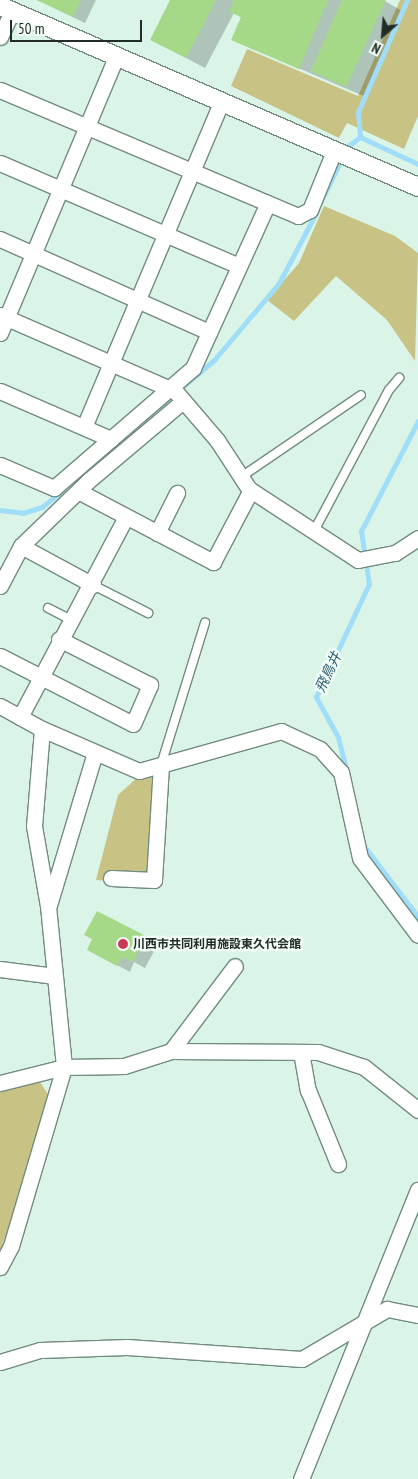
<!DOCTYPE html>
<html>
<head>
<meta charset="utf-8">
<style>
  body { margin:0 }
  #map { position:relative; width:418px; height:1479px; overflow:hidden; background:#daf5e8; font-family:"PT Sans Narrow","Noto Sans JP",sans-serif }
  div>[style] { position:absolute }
  .green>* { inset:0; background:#c8c385 }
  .shadow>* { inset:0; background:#0003 }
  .stream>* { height:5px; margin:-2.5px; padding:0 2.5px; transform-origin:2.5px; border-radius:2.5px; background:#9fddf8 }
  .building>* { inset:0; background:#a5d988 }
  .roads { filter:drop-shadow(1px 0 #728b7f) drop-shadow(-1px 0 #728b7f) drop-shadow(0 1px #728b7f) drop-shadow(0 -1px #728b7f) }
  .service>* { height:8px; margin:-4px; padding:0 4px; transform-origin:4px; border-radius:4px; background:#fff }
  .minor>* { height:15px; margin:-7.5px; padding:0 7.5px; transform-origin:7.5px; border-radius:7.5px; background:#fff }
  .tertiary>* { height:18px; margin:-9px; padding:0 9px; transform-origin:9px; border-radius:9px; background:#fff }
  .dots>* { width:14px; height:14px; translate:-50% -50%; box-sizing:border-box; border:2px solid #f3fef9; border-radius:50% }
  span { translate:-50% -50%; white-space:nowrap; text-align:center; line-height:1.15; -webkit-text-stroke:4.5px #f3fef9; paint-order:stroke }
  .poi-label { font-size:12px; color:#222c27; font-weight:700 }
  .left { translate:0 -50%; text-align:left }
  .water-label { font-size:14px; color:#2d5d70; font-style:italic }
  .north { position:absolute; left:358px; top:10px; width:50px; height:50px; -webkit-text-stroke:4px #f3fef9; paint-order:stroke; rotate:207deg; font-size:14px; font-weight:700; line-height:20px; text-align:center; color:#222c27 }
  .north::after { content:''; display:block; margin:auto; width:18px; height:22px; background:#222c27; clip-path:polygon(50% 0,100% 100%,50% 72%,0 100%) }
  .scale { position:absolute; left:10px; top:20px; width:132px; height:22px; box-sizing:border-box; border:2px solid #222c27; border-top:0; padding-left:6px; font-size:15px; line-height:18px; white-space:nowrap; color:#222c27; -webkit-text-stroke:4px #f3fef9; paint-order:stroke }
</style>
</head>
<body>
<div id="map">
  <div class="green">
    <div style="clip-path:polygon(400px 0,418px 0,418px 116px,404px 149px,347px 123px,339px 138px,231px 86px,247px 49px,358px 96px)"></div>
    <div style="clip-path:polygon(324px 206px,395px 236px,418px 253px,415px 361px,387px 320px,336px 276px,294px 321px,267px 300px,299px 263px)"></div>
    <div style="clip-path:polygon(139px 776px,153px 777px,147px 884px,96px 880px,118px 795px)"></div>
    <div style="clip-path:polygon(40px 1082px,51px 1099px,0 1252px,0 1092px)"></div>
  </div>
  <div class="shadow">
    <div style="clip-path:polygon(37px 0,96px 0,85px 23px)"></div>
    <div style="clip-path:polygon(172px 0,383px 0,404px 12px,366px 97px,232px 40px,242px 18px,234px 13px,205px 68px,152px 40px)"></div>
    <div style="clip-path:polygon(97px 912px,158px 944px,145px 968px,134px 962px,130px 972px,100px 956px,94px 939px)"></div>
  </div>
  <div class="stream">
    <div style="left:407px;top:0;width:122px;rotate:113.6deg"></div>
    <div style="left:358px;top:112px;width:25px;rotate:85deg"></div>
    <div style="left:360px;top:137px;width:64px;rotate:25deg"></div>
    <div style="left:320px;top:203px;width:64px;rotate:-63.8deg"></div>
    <div style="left:348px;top:146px;width:15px;rotate:-37deg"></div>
    <div style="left:161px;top:405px;width:70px;rotate:-40.3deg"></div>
    <div style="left:214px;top:360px;width:101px;rotate:-49.8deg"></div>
    <div style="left:279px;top:283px;width:81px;rotate:-62.2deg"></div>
    <div style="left:0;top:510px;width:23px;rotate:7deg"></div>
    <div style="left:23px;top:513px;width:20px;rotate:-18deg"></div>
    <div style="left:42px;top:507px;width:26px;rotate:-39deg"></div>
    <div style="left:346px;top:769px;width:33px;rotate:-104deg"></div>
    <div style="left:338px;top:737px;width:46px;rotate:-118.8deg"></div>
    <div style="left:316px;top:697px;width:125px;rotate:-64.9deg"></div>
    <div style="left:369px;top:584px;width:54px;rotate:-98.6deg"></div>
    <div style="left:361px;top:531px;width:124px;rotate:-62.6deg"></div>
    <div style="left:364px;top:846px;width:89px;rotate:52.7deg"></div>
  </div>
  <div class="building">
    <div style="clip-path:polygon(37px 0,81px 0,73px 17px)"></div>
    <div style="clip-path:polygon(170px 0,216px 0,186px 58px,150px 40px)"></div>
    <div style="clip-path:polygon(234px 0,328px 0,299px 69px,231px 40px,241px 17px,229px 12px)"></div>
    <div style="clip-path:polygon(342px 0,386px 0,346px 87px,311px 71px)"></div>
    <div style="clip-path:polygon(97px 911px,146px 936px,133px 962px,122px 957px,117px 966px,87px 950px,92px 939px,84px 935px)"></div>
  </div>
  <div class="roads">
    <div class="service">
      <div style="left:241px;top:477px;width:145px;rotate:-34.3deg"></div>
      <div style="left:314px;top:531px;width:160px;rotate:-62deg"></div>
      <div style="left:389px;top:390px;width:16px;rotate:-50deg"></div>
      <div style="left:93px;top:585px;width:62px;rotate:27deg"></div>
      <div style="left:48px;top:608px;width:25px;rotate:27deg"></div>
      <div style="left:161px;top:765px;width:149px;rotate:-72.8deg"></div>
    </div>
    <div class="minor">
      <div style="left:0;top:37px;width:29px;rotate:-65deg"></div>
      <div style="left:0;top:90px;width:324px;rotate:22.9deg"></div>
      <div style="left:298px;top:216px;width:13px;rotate:-27deg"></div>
      <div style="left:310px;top:210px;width:64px;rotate:-67.9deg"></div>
      <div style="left:0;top:163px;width:260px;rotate:23.3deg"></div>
      <div style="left:0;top:239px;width:229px;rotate:24deg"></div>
      <div style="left:0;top:315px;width:191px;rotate:23.5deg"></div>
      <div style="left:175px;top:391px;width:65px;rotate:49.4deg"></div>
      <div style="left:217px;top:440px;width:59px;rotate:56.9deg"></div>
      <div style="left:249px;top:489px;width:130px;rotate:33.1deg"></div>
      <div style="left:358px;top:560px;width:38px;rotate:-11deg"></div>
      <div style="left:395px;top:553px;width:27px;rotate:-33deg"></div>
      <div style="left:0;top:333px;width:299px;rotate:-67.2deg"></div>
      <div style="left:0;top:391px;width:121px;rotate:23.4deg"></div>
      <div style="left:84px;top:427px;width:352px;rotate:-67.1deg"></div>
      <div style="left:0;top:465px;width:59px;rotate:23.1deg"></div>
      <div style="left:54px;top:488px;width:184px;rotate:-40.8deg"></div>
      <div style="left:193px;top:368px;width:181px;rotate:-65.6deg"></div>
      <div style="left:78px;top:491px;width:153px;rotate:27.7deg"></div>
      <div style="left:213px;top:562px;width:81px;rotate:-62.2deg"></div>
      <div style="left:157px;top:533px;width:45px;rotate:-63.4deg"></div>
      <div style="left:21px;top:546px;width:82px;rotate:28.4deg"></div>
      <div style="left:0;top:586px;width:45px;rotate:-62.3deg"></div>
      <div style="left:21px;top:546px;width:93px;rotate:-44.1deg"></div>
      <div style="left:88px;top:481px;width:124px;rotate:-40.1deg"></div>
      <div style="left:0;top:656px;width:149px;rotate:27.1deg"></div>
      <div style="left:133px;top:724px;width:43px;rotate:-66.4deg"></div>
      <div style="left:150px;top:685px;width:102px;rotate:-153.2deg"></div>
      <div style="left:0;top:706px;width:48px;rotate:28.7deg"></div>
      <div style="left:42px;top:729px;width:97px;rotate:94.7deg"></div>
      <div style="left:34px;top:826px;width:81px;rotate:80.1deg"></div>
      <div style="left:48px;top:906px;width:162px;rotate:84.3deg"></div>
      <div style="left:64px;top:1067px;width:187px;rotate:106.5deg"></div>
      <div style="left:11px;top:1246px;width:24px;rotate:118deg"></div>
      <div style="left:20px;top:717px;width:226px;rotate:-62.1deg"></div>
      <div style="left:42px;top:729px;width:106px;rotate:23.4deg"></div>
      <div style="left:139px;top:771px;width:148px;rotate:-15.7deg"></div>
      <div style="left:281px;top:731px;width:43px;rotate:24.8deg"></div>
      <div style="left:320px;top:749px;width:31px;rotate:48deg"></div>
      <div style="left:341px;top:772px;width:88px;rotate:77.5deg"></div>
      <div style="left:360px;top:858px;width:96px;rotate:53deg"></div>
      <div style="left:111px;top:878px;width:43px;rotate:2.7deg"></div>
      <div style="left:154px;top:880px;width:115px;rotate:-86.5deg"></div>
      <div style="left:49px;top:905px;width:159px;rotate:-73.2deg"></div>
      <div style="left:0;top:969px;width:55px;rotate:7.3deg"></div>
      <div style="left:171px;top:1051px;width:106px;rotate:-53deg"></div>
      <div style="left:301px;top:1052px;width:39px;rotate:80deg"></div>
      <div style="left:308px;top:1090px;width:80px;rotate:67.9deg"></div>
      <div style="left:0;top:1083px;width:66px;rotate:-14deg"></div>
      <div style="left:64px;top:1067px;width:60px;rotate:-1deg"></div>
      <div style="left:124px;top:1066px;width:49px;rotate:-17.7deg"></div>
      <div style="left:171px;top:1051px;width:147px;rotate:0.4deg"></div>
      <div style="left:318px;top:1052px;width:48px;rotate:18.1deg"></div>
      <div style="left:364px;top:1067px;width:69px;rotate:38.5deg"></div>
      <div style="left:0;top:1362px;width:42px;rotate:-16.7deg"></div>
      <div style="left:40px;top:1350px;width:87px;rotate:-2deg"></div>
      <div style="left:127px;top:1347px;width:175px;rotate:3.9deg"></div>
      <div style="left:302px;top:1359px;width:99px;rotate:-30.5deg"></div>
      <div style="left:387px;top:1309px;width:32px;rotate:11deg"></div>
      <div style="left:301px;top:1479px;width:312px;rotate:-68deg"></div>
    </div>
    <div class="tertiary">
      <div style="left:0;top:6px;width:456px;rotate:23.4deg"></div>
    </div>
  </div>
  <div class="dots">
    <div style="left:123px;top:944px;background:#c83958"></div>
  </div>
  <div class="poi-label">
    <span class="left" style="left:133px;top:944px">川西市共同利用施設東久代会館</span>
  </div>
  <div class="water-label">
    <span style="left:328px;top:672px;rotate:-65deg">飛鳥井</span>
  </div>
  <div class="north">N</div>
  <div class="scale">50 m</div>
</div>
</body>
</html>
